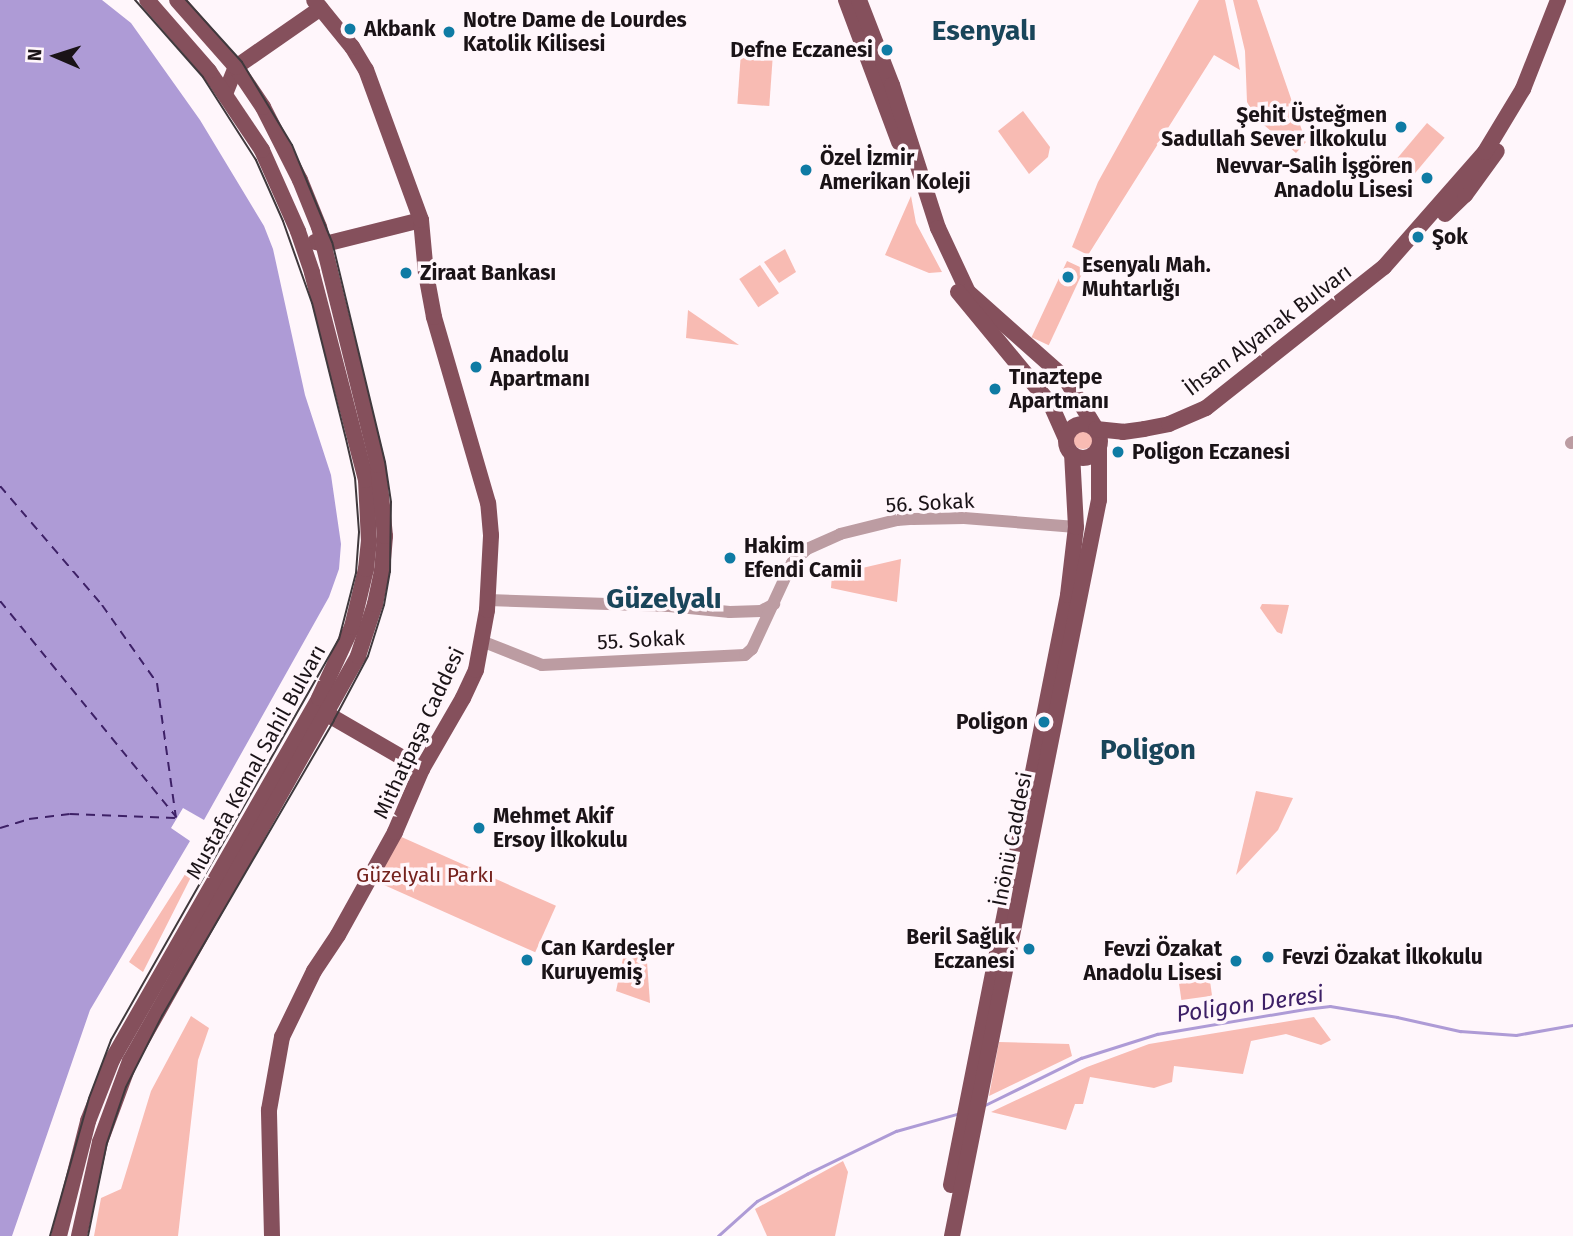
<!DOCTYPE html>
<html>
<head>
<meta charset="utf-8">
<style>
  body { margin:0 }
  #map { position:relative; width:1573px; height:1236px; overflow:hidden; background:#fff6fb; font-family:"Fira Sans",sans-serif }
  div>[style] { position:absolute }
  .green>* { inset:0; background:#f8bbb3; transform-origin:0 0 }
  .round { border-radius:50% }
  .water>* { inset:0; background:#ae9bd6 }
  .stream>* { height:2.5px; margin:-1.25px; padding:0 1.25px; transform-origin:1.25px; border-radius:1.25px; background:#ae9bd6 }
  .ferry>* { height:2px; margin-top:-1px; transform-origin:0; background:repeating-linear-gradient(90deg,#3d2066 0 9px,transparent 0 16px) }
  .minor>* { height:12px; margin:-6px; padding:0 6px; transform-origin:6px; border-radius:6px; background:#bc9ca2 }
  .major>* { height:16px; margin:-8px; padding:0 8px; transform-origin:8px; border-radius:8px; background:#85505c }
  .major>.ring { margin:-8px; padding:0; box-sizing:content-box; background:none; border:16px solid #85505c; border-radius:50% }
  .tram>* { height:2px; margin:-1px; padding:0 1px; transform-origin:1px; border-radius:1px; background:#40393d }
  .dots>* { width:19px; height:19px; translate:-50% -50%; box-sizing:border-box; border:4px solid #fff6fb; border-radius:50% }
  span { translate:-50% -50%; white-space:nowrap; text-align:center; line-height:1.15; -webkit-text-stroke:7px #fff6fb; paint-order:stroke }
  .poi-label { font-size:21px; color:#1a1317; font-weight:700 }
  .left { translate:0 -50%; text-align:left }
  .right { translate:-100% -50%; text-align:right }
  .street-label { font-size:21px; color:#1a1317 }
  .park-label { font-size:21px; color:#75221e }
  .water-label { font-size:23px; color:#3d2066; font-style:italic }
  .district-label { font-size:28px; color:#19455a; font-weight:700 }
  .north { position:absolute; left:21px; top:21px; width:70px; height:70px; -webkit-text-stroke:5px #fff6fb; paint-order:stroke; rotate:273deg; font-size:19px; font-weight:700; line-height:28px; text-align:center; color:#1a1317 }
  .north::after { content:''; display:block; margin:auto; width:24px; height:32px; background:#1a1317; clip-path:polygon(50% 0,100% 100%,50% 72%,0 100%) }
</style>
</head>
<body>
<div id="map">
  <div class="green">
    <div style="clip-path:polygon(1199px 0,1225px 0,1240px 70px,1214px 55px,1088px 255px,1072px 247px,1098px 182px)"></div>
    <div style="clip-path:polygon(1233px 0,1257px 0,1306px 142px,1296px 153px,1256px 118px,1247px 102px,1245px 51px)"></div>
    <div style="left:741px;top:52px;width:32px;height:52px;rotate:4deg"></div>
    <div style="clip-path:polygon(1023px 111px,1050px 147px,1048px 157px,1029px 174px,998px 131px)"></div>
    <div style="left:1427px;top:123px;width:23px;height:54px;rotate:40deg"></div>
    <div style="clip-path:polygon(911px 196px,916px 223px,942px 272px,929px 273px,885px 255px)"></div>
    <div style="clip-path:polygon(785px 249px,796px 272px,779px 283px,764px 262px)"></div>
    <div style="left:1067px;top:261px;width:19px;height:84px;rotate:25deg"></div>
    <div style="left:760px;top:265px;width:34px;height:25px;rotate:56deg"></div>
    <div style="clip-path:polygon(688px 310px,739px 345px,686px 338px)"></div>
    <div class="round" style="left:1072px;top:427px;width:22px;height:22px"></div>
    <div style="clip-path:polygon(901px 559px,897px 602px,831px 588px,832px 575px)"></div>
    <div style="clip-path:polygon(1262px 604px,1289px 605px,1282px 634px,1277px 632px,1260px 608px)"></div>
    <div style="clip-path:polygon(1256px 791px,1293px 798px,1278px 830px,1236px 875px)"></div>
    <div style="clip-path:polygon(221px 818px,226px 819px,190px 879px,143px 972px,129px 962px)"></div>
    <div style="left:397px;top:835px;width:174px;height:51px;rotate:24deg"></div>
    <div style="clip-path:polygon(625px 949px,647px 962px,650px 1003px,616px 991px)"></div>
    <div style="left:1209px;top:974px;width:22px;height:31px;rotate:82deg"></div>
    <div style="clip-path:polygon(191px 1016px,209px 1028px,198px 1060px,178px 1236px,94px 1236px,101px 1198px,121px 1189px,151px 1091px)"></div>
    <div style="clip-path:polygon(1314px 1017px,1331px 1040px,1321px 1045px,1286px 1034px,1251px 1041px,1243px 1074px,1174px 1066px,1172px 1082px,1154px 1088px,1090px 1077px,1083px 1104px,1075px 1104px,1066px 1130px,991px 1112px,1087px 1067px,1149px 1044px)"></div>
    <div style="clip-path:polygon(999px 1042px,1069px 1044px,1072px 1056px,989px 1096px)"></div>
    <div style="clip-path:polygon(843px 1161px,848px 1172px,835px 1236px,767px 1236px,755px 1209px)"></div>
  </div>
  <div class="water">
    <div style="clip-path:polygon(0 0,102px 0,131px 23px,200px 120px,264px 226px,273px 249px,305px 395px,331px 475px,341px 544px,339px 569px,329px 597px,204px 820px,183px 808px,171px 828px,190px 841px,90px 1010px,12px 1236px,0 1236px)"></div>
  </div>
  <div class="stream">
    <div style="left:985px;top:1105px;width:107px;rotate:-26.1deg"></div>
    <div style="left:1081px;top:1058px;width:80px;rotate:-17.5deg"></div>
    <div style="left:1157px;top:1034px;width:150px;rotate:-9.6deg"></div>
    <div style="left:1305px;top:1009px;width:25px;rotate:-7deg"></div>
    <div style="left:1330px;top:1006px;width:68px;rotate:9.3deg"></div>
    <div style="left:1397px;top:1017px;width:65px;rotate:12.5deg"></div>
    <div style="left:1460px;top:1031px;width:56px;rotate:4.1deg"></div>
    <div style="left:1516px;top:1035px;width:58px;rotate:-10deg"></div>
    <div style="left:718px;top:1236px;width:52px;rotate:-41.9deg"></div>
    <div style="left:757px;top:1201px;width:57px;rotate:-28.4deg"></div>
    <div style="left:807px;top:1174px;width:99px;rotate:-25.8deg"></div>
    <div style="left:896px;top:1131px;width:63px;rotate:-15.6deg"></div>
  </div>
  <div class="ferry">
    <div style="left:0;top:486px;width:157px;rotate:49.4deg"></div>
    <div style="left:102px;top:605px;width:95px;rotate:54.8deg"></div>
    <div style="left:157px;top:683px;width:136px;rotate:82deg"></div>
    <div style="left:0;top:601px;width:279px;rotate:50.8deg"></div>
    <div style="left:0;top:828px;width:30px;rotate:-17deg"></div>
    <div style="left:29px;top:819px;width:41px;rotate:-7deg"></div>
    <div style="left:70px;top:814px;width:105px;rotate:2.2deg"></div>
  </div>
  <div class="minor">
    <div style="left:1571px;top:443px;width:2px;rotate:-27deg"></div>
    <div style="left:488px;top:600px;width:181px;rotate:1.9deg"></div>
    <div style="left:669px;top:606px;width:61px;rotate:5.6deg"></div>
    <div style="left:730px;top:612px;width:31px;rotate:-2deg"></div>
    <div style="left:761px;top:611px;width:15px;rotate:-28deg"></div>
    <div style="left:484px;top:642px;width:62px;rotate:21.6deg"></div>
    <div style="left:542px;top:665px;width:203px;rotate:-2.8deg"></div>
    <div style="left:745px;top:655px;width:9px;rotate:-41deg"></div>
    <div style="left:752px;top:649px;width:95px;rotate:-65.1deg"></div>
    <div style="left:792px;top:563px;width:21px;rotate:-43deg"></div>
    <div style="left:807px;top:549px;width:36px;rotate:-24deg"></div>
    <div style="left:840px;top:534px;width:59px;rotate:-13.8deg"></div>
    <div style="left:897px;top:520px;width:16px;rotate:-4deg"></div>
    <div style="left:913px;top:519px;width:51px;rotate:-1.1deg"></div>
    <div style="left:964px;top:518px;width:112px;rotate:4.6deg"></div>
  </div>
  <div class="major">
    <div style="left:846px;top:0;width:152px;rotate:69.5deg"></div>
    <div style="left:859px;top:0;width:91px;rotate:68.8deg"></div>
    <div style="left:892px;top:85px;width:150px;rotate:72.2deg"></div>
    <div style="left:938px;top:228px;width:71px;rotate:64.9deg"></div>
    <div style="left:968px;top:292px;width:130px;rotate:41.6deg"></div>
    <div style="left:1065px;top:378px;width:57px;rotate:58.5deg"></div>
    <div style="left:225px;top:94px;width:29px;rotate:-68deg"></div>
    <div style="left:236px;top:67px;width:103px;rotate:-34.8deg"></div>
    <div style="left:1445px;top:214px;width:28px;rotate:-44deg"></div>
    <div style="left:1465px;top:195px;width:54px;rotate:-54deg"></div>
    <div style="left:315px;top:242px;width:10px;rotate:11deg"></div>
    <div style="left:325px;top:244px;width:99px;rotate:-14deg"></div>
    <div style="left:958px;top:292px;width:146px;rotate:50.5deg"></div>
    <div style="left:1051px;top:405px;width:36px;rotate:66deg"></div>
    <div class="ring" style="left:1066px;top:424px;width:18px;height:18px"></div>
    <div style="left:1096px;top:429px;width:27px;rotate:6deg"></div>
    <div style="left:1123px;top:432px;width:21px;rotate:-8deg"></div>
    <div style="left:1144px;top:429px;width:25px;rotate:-11deg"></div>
    <div style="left:1169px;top:424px;width:40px;rotate:-23.4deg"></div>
    <div style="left:1206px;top:408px;width:227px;rotate:-38.4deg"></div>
    <div style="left:1384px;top:267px;width:153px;rotate:-48.7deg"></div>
    <div style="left:1485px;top:152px;width:74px;rotate:-58.9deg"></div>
    <div style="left:1523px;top:89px;width:96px;rotate:-68.5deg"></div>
    <div style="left:327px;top:714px;width:110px;rotate:30.1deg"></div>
    <div style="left:951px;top:1185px;width:601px;rotate:-78.78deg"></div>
    <div style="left:1068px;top:595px;width:68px;rotate:-83.3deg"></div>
    <div style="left:1076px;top:527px;width:73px;rotate:-93.1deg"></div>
    <div style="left:59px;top:1236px;width:119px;rotate:-75.8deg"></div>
    <div style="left:88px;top:1121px;width:66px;rotate:-68.5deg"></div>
    <div style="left:112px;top:1060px;width:417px;rotate:-60.2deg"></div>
    <div style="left:319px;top:698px;width:78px;rotate:-65.1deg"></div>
    <div style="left:352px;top:627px;width:60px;rotate:-76.4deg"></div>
    <div style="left:366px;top:569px;width:28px;rotate:-84deg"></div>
    <div style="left:369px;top:541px;width:61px;rotate:-92.8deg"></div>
    <div style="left:366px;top:480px;width:215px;rotate:-104.6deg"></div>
    <div style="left:312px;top:272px;width:43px;rotate:-108.9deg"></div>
    <div style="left:298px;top:231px;width:89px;rotate:-114deg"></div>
    <div style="left:262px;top:150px;width:95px;rotate:-123.9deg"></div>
    <div style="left:209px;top:71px;width:94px;rotate:-131.1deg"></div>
    <div style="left:79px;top:1236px;width:96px;rotate:-77.4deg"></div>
    <div style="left:100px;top:1142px;width:86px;rotate:-69.7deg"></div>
    <div style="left:130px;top:1061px;width:465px;rotate:-60.6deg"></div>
    <div style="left:358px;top:656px;width:55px;rotate:-71.9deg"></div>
    <div style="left:375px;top:604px;width:34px;rotate:-78deg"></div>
    <div style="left:382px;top:571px;width:35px;rotate:-85deg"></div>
    <div style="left:385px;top:536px;width:71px;rotate:-95.6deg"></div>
    <div style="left:378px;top:465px;width:245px;rotate:-103.9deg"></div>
    <div style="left:319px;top:227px;width:51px;rotate:-112deg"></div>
    <div style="left:300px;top:180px;width:82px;rotate:-116.9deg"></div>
    <div style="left:263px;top:107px;width:48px;rotate:-124deg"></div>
    <div style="left:236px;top:67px;width:89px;rotate:-131.4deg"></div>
    <div style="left:272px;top:1236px;width:126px;rotate:-91.4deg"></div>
    <div style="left:269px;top:1110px;width:74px;rotate:-79.9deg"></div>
    <div style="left:282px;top:1037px;width:73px;rotate:-64.1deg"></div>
    <div style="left:314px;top:971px;width:43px;rotate:-56.3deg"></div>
    <div style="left:338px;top:935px;width:118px;rotate:-61deg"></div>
    <div style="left:395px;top:832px;width:69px;rotate:-66.8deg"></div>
    <div style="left:422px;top:769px;width:82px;rotate:-60deg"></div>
    <div style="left:463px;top:698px;width:31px;rotate:-65deg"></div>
    <div style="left:476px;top:670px;width:61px;rotate:-79.6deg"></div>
    <div style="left:487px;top:610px;width:75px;rotate:-86.9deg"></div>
    <div style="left:491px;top:535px;width:32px;rotate:-95deg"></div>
    <div style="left:488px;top:503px;width:194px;rotate:-106.2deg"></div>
    <div style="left:434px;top:317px;width:44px;rotate:-100.5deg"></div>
    <div style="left:426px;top:274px;width:54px;rotate:-95.3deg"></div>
    <div style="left:421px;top:220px;width:160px;rotate:-110.1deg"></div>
    <div style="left:366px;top:70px;width:27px;rotate:-121deg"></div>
    <div style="left:352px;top:47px;width:60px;rotate:-129deg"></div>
    <div style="left:952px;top:1236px;width:751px;rotate:-78.71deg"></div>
    <div style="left:1099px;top:500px;width:52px;rotate:-90deg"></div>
  </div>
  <div class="tram">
    <div style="left:50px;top:1236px;width:143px;rotate:-74.2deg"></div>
    <div style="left:89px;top:1098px;width:62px;rotate:-69.2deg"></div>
    <div style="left:111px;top:1040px;width:461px;rotate:-60.4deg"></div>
    <div style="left:339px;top:639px;width:68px;rotate:-75.6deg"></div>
    <div style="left:356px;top:573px;width:41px;rotate:-85.8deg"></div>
    <div style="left:359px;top:532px;width:54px;rotate:-94.2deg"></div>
    <div style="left:355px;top:478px;width:40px;rotate:-103deg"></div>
    <div style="left:346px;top:439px;width:140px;rotate:-104deg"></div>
    <div style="left:312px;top:303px;width:87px;rotate:-109.5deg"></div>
    <div style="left:283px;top:221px;width:67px;rotate:-113.9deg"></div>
    <div style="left:256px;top:160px;width:98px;rotate:-122.6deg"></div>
    <div style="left:203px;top:77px;width:103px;rotate:-131.4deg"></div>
    <div style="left:88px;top:1236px;width:95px;rotate:-78.5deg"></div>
    <div style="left:107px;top:1143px;width:59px;rotate:-71.3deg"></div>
    <div style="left:126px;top:1087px;width:80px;rotate:-63.1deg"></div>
    <div style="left:162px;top:1016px;width:342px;rotate:-59.8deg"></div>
    <div style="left:334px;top:720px;width:72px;rotate:-62deg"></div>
    <div style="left:368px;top:656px;width:53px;rotate:-72.6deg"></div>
    <div style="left:384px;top:605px;width:34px;rotate:-80deg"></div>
    <div style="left:390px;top:572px;width:70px;rotate:-89.2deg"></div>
    <div style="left:391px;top:502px;width:40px;rotate:-98.5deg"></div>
    <div style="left:385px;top:462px;width:226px;rotate:-103.5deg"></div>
    <div style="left:332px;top:242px;width:105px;rotate:-112.4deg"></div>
    <div style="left:292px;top:145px;width:97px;rotate:-121.1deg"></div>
    <div style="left:242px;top:62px;width:84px;rotate:-132.1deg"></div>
  </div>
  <div class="dots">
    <div style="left:350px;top:29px;background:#0f7ba4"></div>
    <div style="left:449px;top:32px;background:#0f7ba4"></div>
    <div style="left:887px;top:50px;background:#0f7ba4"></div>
    <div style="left:1401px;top:127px;background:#0f7ba4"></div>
    <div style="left:806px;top:170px;background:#0f7ba4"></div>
    <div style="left:1427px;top:178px;background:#0f7ba4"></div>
    <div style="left:1418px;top:237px;background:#0f7ba4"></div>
    <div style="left:406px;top:273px;background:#0f7ba4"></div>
    <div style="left:1068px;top:277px;background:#0f7ba4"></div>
    <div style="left:476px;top:367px;background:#0f7ba4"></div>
    <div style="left:995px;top:389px;background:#0f7ba4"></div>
    <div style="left:1118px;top:452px;background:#0f7ba4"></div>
    <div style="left:730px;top:558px;background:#0f7ba4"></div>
    <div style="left:1044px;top:722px;background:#0f7ba4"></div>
    <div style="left:479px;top:828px;background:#0f7ba4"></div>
    <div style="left:1029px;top:949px;background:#0f7ba4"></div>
    <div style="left:1268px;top:957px;background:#0f7ba4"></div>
    <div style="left:527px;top:960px;background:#0f7ba4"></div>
    <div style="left:1236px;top:961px;background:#0f7ba4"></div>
  </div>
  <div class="poi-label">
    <span class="left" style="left:463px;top:32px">Notre Dame de Lourdes<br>Katolik Kilisesi</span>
    <span class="left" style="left:364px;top:29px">Akbank</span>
    <span class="right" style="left:873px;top:50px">Defne Eczanesi</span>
    <span class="right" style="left:1387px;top:127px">Şehit Üsteğmen<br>Sadullah Sever İlkokulu</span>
    <span class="left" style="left:820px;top:170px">Özel İzmir<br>Amerikan Koleji</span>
    <span class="right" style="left:1413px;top:178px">Nevvar-Salih İşgören<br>Anadolu Lisesi</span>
    <span class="left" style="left:1432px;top:237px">Şok</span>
    <span class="left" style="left:1082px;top:277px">Esenyalı Mah.<br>Muhtarlığı</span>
    <span class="left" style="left:420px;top:273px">Ziraat Bankası</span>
    <span class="left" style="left:490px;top:367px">Anadolu<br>Apartmanı</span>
    <span class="left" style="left:1009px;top:389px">Tınaztepe<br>Apartmanı</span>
    <span class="left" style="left:1132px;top:452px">Poligon Eczanesi</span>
    <span class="left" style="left:744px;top:558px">Hakim<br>Efendi Camii</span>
    <span class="right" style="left:1028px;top:722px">Poligon</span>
    <span class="left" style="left:493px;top:828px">Mehmet Akif<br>Ersoy İlkokulu</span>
    <span class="right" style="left:1015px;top:949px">Beril Sağlık<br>Eczanesi</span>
    <span class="left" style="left:541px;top:960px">Can Kardeşler<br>Kuruyemiş</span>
    <span class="right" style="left:1222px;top:961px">Fevzi Özakat<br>Anadolu Lisesi</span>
    <span class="left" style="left:1282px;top:957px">Fevzi Özakat İlkokulu</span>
  </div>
  <div class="street-label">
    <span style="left:1268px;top:330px;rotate:-37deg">İhsan Alyanak Bulvarı</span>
    <span style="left:930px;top:503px;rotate:-3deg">56. Sokak</span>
    <span style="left:641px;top:640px;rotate:-3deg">55. Sokak</span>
    <span style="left:419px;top:733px;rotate:-65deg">Mithatpaşa Caddesi</span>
    <span style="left:256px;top:762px;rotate:-61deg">Mustafa Kemal Sahil Bulvarı</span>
    <span style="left:1012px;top:839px;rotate:-79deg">İnönü Caddesi</span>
  </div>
  <div class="park-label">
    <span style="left:425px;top:875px">Güzelyalı Parkı</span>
  </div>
  <div class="water-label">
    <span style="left:1250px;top:1004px;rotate:-8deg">Poligon Deresi</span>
  </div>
  <div class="district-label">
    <span style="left:984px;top:31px">Esenyalı</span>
    <span style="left:664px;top:599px">Güzelyalı</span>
    <span style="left:1148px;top:750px">Poligon</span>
  </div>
  <div class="north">N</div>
</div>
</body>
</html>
